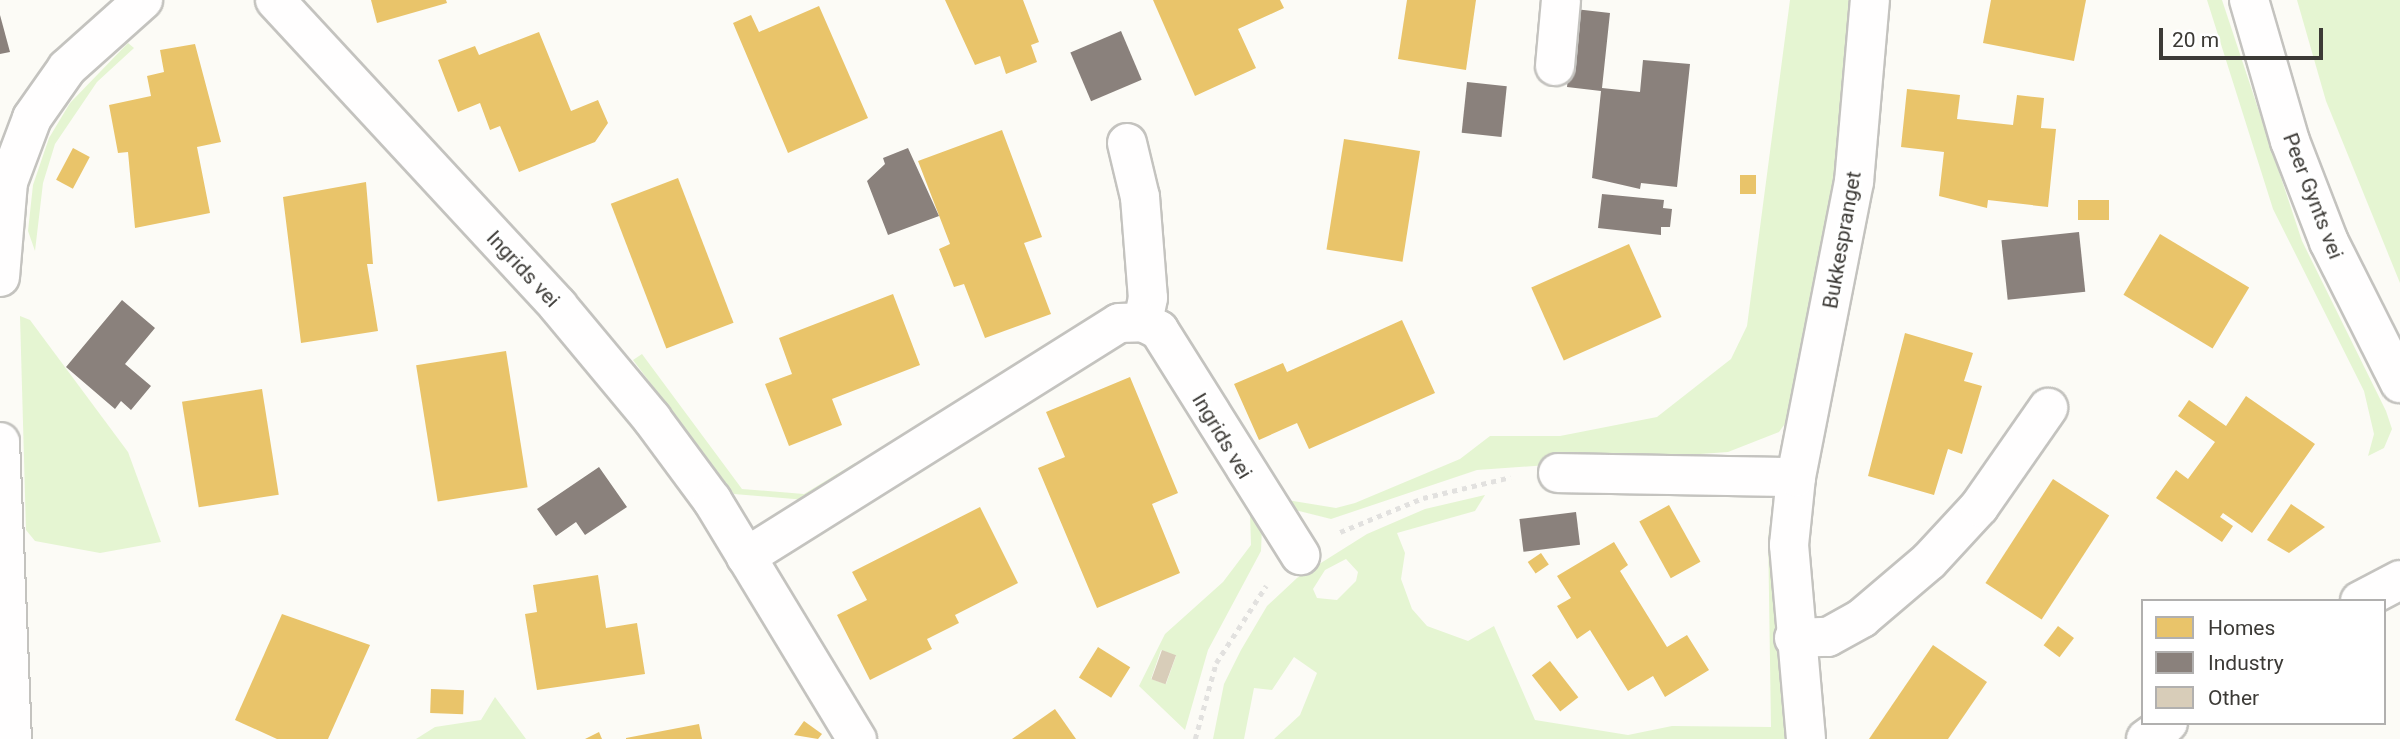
<!DOCTYPE html>
<html>
<head>
<meta charset="utf-8">
<style>
  body { margin:0 }
  #map { position:relative; width:2400px; height:739px; overflow:hidden; background:#fcfbf6; font-family:Roboto,sans-serif }
  div>[style] { position:absolute }
  .green>* { inset:0; background:#e5f5d2 }
  .homes>* { inset:0; background:#e9c46a; transform-origin:0 0 }
  .industry>* { inset:0; background:#8a817c; transform-origin:0 0 }
  .building>* { inset:0; background:#d8cdb9; transform-origin:0 0 }
  .path>* { height:4.5px; margin-top:-2.25px; transform-origin:0; background:repeating-linear-gradient(90deg,#e2e1df 0 5px,transparent 0 10px) }
  .roads { filter:drop-shadow(2px 0 #c4c3bf) drop-shadow(-2px 0 #c4c3bf) drop-shadow(0 2px #c4c3bf) drop-shadow(0 -2px #c4c3bf) }
  .street>* { height:38px; margin:-19px; padding:0 19px; transform-origin:19px; border-radius:19px; background:#fffefe }
  .secondary>* { height:38px; margin:-19px; padding:0 19px; transform-origin:19px; border-radius:19px; background:#fffefe }
  span { translate:-50% -50%; white-space:nowrap; text-align:center; line-height:1.15; -webkit-text-stroke:7px #fff; paint-order:stroke }
  .street-label { font-size:21px; color:#3c3a36 }
  .legend { position:absolute; left:2141px; top:599px; width:245px; height:126px; box-sizing:border-box; background:#fff; border:2px solid #b1b0af; margin:0; padding:9px 12px; list-style:none; font-size:21px; color:#3c3a36 }
  .legend li { display:flex; align-items:center; gap:14px; height:35px }
  .legend b { width:35px; border:2px solid #b1b0af }
  .scale { position:absolute; left:2159px; top:28px; width:164px; height:32px; box-sizing:border-box; border:4px solid #3c3a36; border-top:0; padding-left:9px; font-size:21px; line-height:24px; white-space:nowrap; color:#3c3a36; -webkit-text-stroke:5px #fff; paint-order:stroke }
</style>
</head>
<body>
<div id="map">
  <div class="green">
    <div style="clip-path:polygon(1790px 0,1852px 0,1833px 223px,1792px 414px,1779px 432px,1728px 452px,1477px 470px,1331px 519px,1283px 507px,1287px 500px,1336px 508px,1355px 503px,1460px 459px,1490px 436px,1560px 436px,1657px 417px,1731px 359px,1747px 326px)"></div>
    <div style="clip-path:polygon(2207px 0,2222px 0,2302px 241px,2386px 411px,2392px 429px,2384px 448px,2368px 456px,2374px 434px,2364px 391px,2273px 209px)"></div>
    <div style="clip-path:polygon(2297px 0,2400px 0,2400px 283px,2326px 101px)"></div>
    <div style="clip-path:polygon(128px 43px,134px 48px,97px 82px,55px 144px,43px 183px,35px 251px,28px 231px,33px 185px,49px 138px,70px 103px)"></div>
    <div style="clip-path:polygon(20px 316px,30px 320px,128px 452px,161px 542px,100px 553px,35px 541px,26px 530px)"></div>
    <div style="clip-path:polygon(642px 354px,742px 489px,804px 494px,855px 463px,854px 472px,806px 500px,734px 494px,633px 360px)"></div>
    <div style="clip-path:polygon(evenodd,1485px 495px,1475px 511px,1397px 533px,1405px 553px,1401px 579px,1412px 609px,1427px 626px,1468px 641px,1494px 626px,1535px 720px,1628px 735px,1672px 726px,1771px 727px,1768px 529px,1786px 739px,1274px 739px,1300px 715px,1317px 673px,1294px 657px,1272px 690px,1254px 688px,1244px 739px,1213px 739px,1224px 684px,1241px 650px,1267px 606px,1297px 578px,1367px 534px,1425px 509px,1485px 495px,1346px 559px,1358px 572px,1356px 581px,1337px 600px,1317px 598px,1313px 589px,1325px 570px,1346px 559px)"></div>
    <div style="clip-path:polygon(evenodd,1250px 513px,1262px 528px,1261px 551px,1208px 650px,1185px 730px,1139px 686px,1165px 634px,1223px 582px,1251px 545px,1250px 513px,1161px 650px,1176px 656px,1166px 684px,1151px 679px,1161px 650px)"></div>
    <div style="clip-path:polygon(495px 697px,526px 739px,416px 739px,435px 727px,481px 720px)"></div>
  </div>
  <div class="homes">
    <div style="clip-path:polygon(371px 0,446px 0,447px 3px,377px 23px)"></div>
    <div style="clip-path:polygon(945px 0,1023px 0,1039px 42px,1031px 45px,1037px 62px,1006px 74px,1000px 56px,975px 65px)"></div>
    <div style="clip-path:polygon(1153px 0,1280px 0,1284px 8px,1238px 29px,1256px 68px,1195px 96px)"></div>
    <div style="clip-path:polygon(1407px 0,1476px 0,1466px 70px,1398px 59px)"></div>
    <div style="clip-path:polygon(1991px 0,2086px 0,2074px 61px,1983px 43px)"></div>
    <div style="clip-path:polygon(819px 6px,868px 118px,788px 153px,733px 23px,751px 15px,759px 32px)"></div>
    <div style="clip-path:polygon(539px 32px,571px 111px,598px 100px,608px 123px,595px 142px,519px 172px,500px 126px,490px 130px,480px 103px,458px 112px,438px 60px,475px 46px,479px 55px)"></div>
    <div style="clip-path:polygon(195px 44px,221px 142px,197px 147px,210px 213px,135px 228px,128px 152px,118px 153px,109px 105px,151px 96px,147px 76px,164px 72px,160px 50px)"></div>
    <div style="clip-path:polygon(1907px 89px,1960px 95px,1957px 119px,2013px 125px,2017px 95px,2044px 98px,2041px 128px,2056px 129px,2048px 207px,1988px 200px,1987px 208px,1939px 196px,1944px 152px,1901px 147px)"></div>
    <div style="clip-path:polygon(1002px 130px,1042px 237px,1024px 243px,1051px 314px,985px 338px,964px 284px,954px 287px,939px 249px,950px 244px,918px 161px)"></div>
    <div style="left:1344px;top:139px;width:77px;height:112px;rotate:9deg"></div>
    <div style="left:73px;top:148px;width:19px;height:36px;rotate:28deg"></div>
    <div style="left:1740px;top:175px;width:16px;height:19px"></div>
    <div style="left:678px;top:178px;width:155px;height:72px;rotate:69deg"></div>
    <div style="clip-path:polygon(366px 182px,373px 264px,367px 264px,378px 331px,301px 343px,283px 197px)"></div>
    <div style="left:2109px;top:200px;width:20px;height:31px;rotate:90deg"></div>
    <div style="left:2160px;top:234px;width:104px;height:71px;rotate:31deg"></div>
    <div style="left:1629px;top:244px;width:80px;height:107px;rotate:66deg"></div>
    <div style="clip-path:polygon(893px 294px,920px 365px,832px 399px,842px 425px,789px 446px,765px 384px,792px 374px,779px 338px)"></div>
    <div style="clip-path:polygon(1402px 320px,1435px 393px,1309px 449px,1297px 423px,1259px 440px,1234px 384px,1283px 363px,1287px 372px)"></div>
    <div style="clip-path:polygon(1905px 333px,1973px 353px,1964px 381px,1982px 386px,1962px 454px,1948px 449px,1934px 495px,1868px 476px)"></div>
    <div style="left:506px;top:351px;width:138px;height:91px;rotate:81deg"></div>
    <div style="clip-path:polygon(1130px 377px,1178px 493px,1152px 504px,1180px 573px,1097px 608px,1038px 468px,1065px 457px,1046px 412px)"></div>
    <div style="left:262px;top:389px;width:107px;height:81px;rotate:81deg"></div>
    <div style="clip-path:polygon(2246px 396px,2315px 444px,2252px 533px,2223px 513px,2220px 517px,2233px 526px,2222px 542px,2156px 498px,2176px 470px,2188px 479px,2215px 442px,2178px 416px,2189px 400px,2226px 426px)"></div>
    <div style="left:2053px;top:479px;width:67px;height:124px;rotate:33deg"></div>
    <div style="clip-path:polygon(2291px 504px,2325px 527px,2289px 553px,2267px 540px)"></div>
    <div style="left:1669px;top:505px;width:65px;height:34px;rotate:61deg"></div>
    <div style="clip-path:polygon(980px 507px,1018px 583px,955px 615px,959px 623px,927px 639px,932px 649px,870px 680px,837px 615px,867px 600px,852px 572px)"></div>
    <div style="clip-path:polygon(1614px 542px,1628px 565px,1620px 571px,1667px 647px,1687px 635px,1709px 670px,1665px 697px,1653px 676px,1628px 691px,1590px 630px,1577px 639px,1557px 606px,1571px 598px,1557px 576px)"></div>
    <div style="left:1541px;top:553px;width:14px;height:16px;rotate:56deg"></div>
    <div style="clip-path:polygon(598px 575px,606px 628px,637px 623px,645px 674px,537px 690px,525px 614px,537px 612px,533px 585px)"></div>
    <div style="clip-path:polygon(282px 614px,370px 645px,328px 739px,277px 739px,235px 720px)"></div>
    <div style="left:2058px;top:626px;width:20px;height:24px;rotate:37deg"></div>
    <div style="clip-path:polygon(1933px 645px,1987px 682px,1948px 739px,1869px 739px)"></div>
    <div style="left:1098px;top:647px;width:38px;height:36px;rotate:32deg"></div>
    <div style="left:1550px;top:661px;width:46px;height:23px;rotate:52deg"></div>
    <div style="left:431px;top:689px;width:33px;height:24px;rotate:2deg"></div>
    <div style="clip-path:polygon(1055px 709px,1076px 739px,1012px 739px)"></div>
    <div style="clip-path:polygon(804px 721px,822px 734px,818px 739px,794px 735px)"></div>
    <div style="clip-path:polygon(699px 724px,702px 739px,626px 739px,626px 738px)"></div>
    <div style="clip-path:polygon(599px 732px,602px 739px,585px 739px)"></div>
  </div>
  <div class="industry">
    <div style="clip-path:polygon(1575px 9px,1610px 13px,1602px 88px,1640px 92px,1643px 60px,1690px 64px,1677px 187px,1641px 183px,1640px 189px,1592px 178px,1601px 91px,1567px 87px)"></div>
    <div style="clip-path:polygon(0 15px,10px 52px,0 54px)"></div>
    <div style="left:1121px;top:31px;width:53px;height:55px;rotate:67deg"></div>
    <div style="left:1467px;top:82px;width:40px;height:51px;rotate:6deg"></div>
    <div style="clip-path:polygon(908px 148px,939px 216px,888px 235px,867px 181px,885px 164px,883px 158px)"></div>
    <div style="clip-path:polygon(1602px 194px,1664px 200px,1663px 208px,1672px 209px,1670px 227px,1661px 227px,1661px 235px,1598px 228px)"></div>
    <div style="left:2079px;top:232px;width:60px;height:78px;rotate:84deg"></div>
    <div style="clip-path:polygon(122px 300px,155px 328px,125px 364px,151px 386px,131px 410px,121px 401px,115px 409px,66px 367px)"></div>
    <div style="clip-path:polygon(599px 467px,627px 507px,585px 535px,576px 522px,556px 536px,537px 509px)"></div>
    <div style="left:1576px;top:512px;width:33px;height:57px;rotate:83deg"></div>
  </div>
  <div class="building">
    <div style="left:1162px;top:650px;width:15px;height:31px;rotate:20deg"></div>
  </div>
  <div class="path">
    <div style="left:1340px;top:532px;width:90px;rotate:-22.3deg"></div>
    <div style="left:1423px;top:498px;width:90px;rotate:-13.4deg"></div>
    <div style="left:1195px;top:739px;width:79px;rotate:-74.6deg"></div>
    <div style="left:1216px;top:663px;width:92px;rotate:-57deg"></div>
  </div>
  <div class="roads">
    <div class="street">
      <div style="left:275px;top:0;width:417px;rotate:47.2deg"></div>
      <div style="left:558px;top:306px;width:147px;rotate:50.2deg"></div>
      <div style="left:652px;top:419px;width:101px;rotate:53.5deg"></div>
      <div style="left:712px;top:500px;width:280px;rotate:58.8deg"></div>
      <div style="left:1555px;top:66px;width:66px;rotate:-84.8deg"></div>
      <div style="left:1127px;top:143px;width:56px;rotate:76.5deg"></div>
      <div style="left:1140px;top:197px;width:101px;rotate:85.5deg"></div>
      <div style="left:1148px;top:298px;width:25px;rotate:102deg"></div>
      <div style="left:0;top:277px;width:95px;rotate:-85.2deg"></div>
      <div style="left:8px;top:182px;width:68px;rotate:-69.4deg"></div>
      <div style="left:32px;top:118px;width:61px;rotate:-55deg"></div>
      <div style="left:67px;top:68px;width:102px;rotate:-41.8deg"></div>
      <div style="left:0;top:442px;width:297px;rotate:87.7deg"></div>
      <div style="left:1558px;top:473px;width:238px;rotate:1deg"></div>
      <div style="left:746px;top:557px;width:440px;rotate:-32.1deg"></div>
      <div style="left:1119px;top:323px;width:24px;rotate:-2deg"></div>
      <div style="left:1143px;top:322px;width:18px;rotate:27deg"></div>
      <div style="left:1159px;top:330px;width:266px;rotate:57.9deg"></div>
      <div style="left:2360px;top:601px;width:45px;rotate:-27.7deg"></div>
      <div style="left:1794px;top:638px;width:34px;rotate:-2deg"></div>
      <div style="left:1828px;top:637px;width:39px;rotate:-29deg"></div>
      <div style="left:1862px;top:618px;width:88px;rotate:-40.4deg"></div>
      <div style="left:1929px;top:561px;width:74px;rotate:-47.2deg"></div>
      <div style="left:1979px;top:507px;width:121px;rotate:-55.1deg"></div>
      <div style="left:1806px;top:739px;width:195px;rotate:-95deg"></div>
      <div style="left:1789px;top:545px;width:68px;rotate:-84.1deg"></div>
      <div style="left:1796px;top:477px;width:301px;rotate:-78.9deg"></div>
      <div style="left:1854px;top:182px;width:183px;rotate:-85deg"></div>
      <div style="left:2146px;top:739px;width:27px;rotate:-36deg"></div>
    </div>
    <div class="secondary">
      <div style="left:2249px;top:0;width:147px;rotate:73.8deg"></div>
      <div style="left:2290px;top:141px;width:108px;rotate:68.9deg"></div>
      <div style="left:2329px;top:242px;width:158px;rotate:63.3deg"></div>
    </div>
  </div>
  <div class="street-label">
    <span style="left:2313px;top:196px;rotate:69deg">Peer Gynts vei</span>
    <span style="left:1842px;top:240px;rotate:-80deg">Bukkespranget</span>
    <span style="left:523px;top:269px;rotate:47deg">Ingrids vei</span>
    <span style="left:1222px;top:436px;rotate:59deg">Ingrids vei</span>
  </div>
  <ul class="legend">
  <li><b style="height:19px;background:#e9c46a"></b>Homes</li>
  <li><b style="height:19px;background:#8a817c"></b>Industry</li>
  <li><b style="height:19px;background:#d8cdb9"></b>Other</li>
  </ul>
  <div class="scale">20 m</div>
</div>
</body>
</html>
